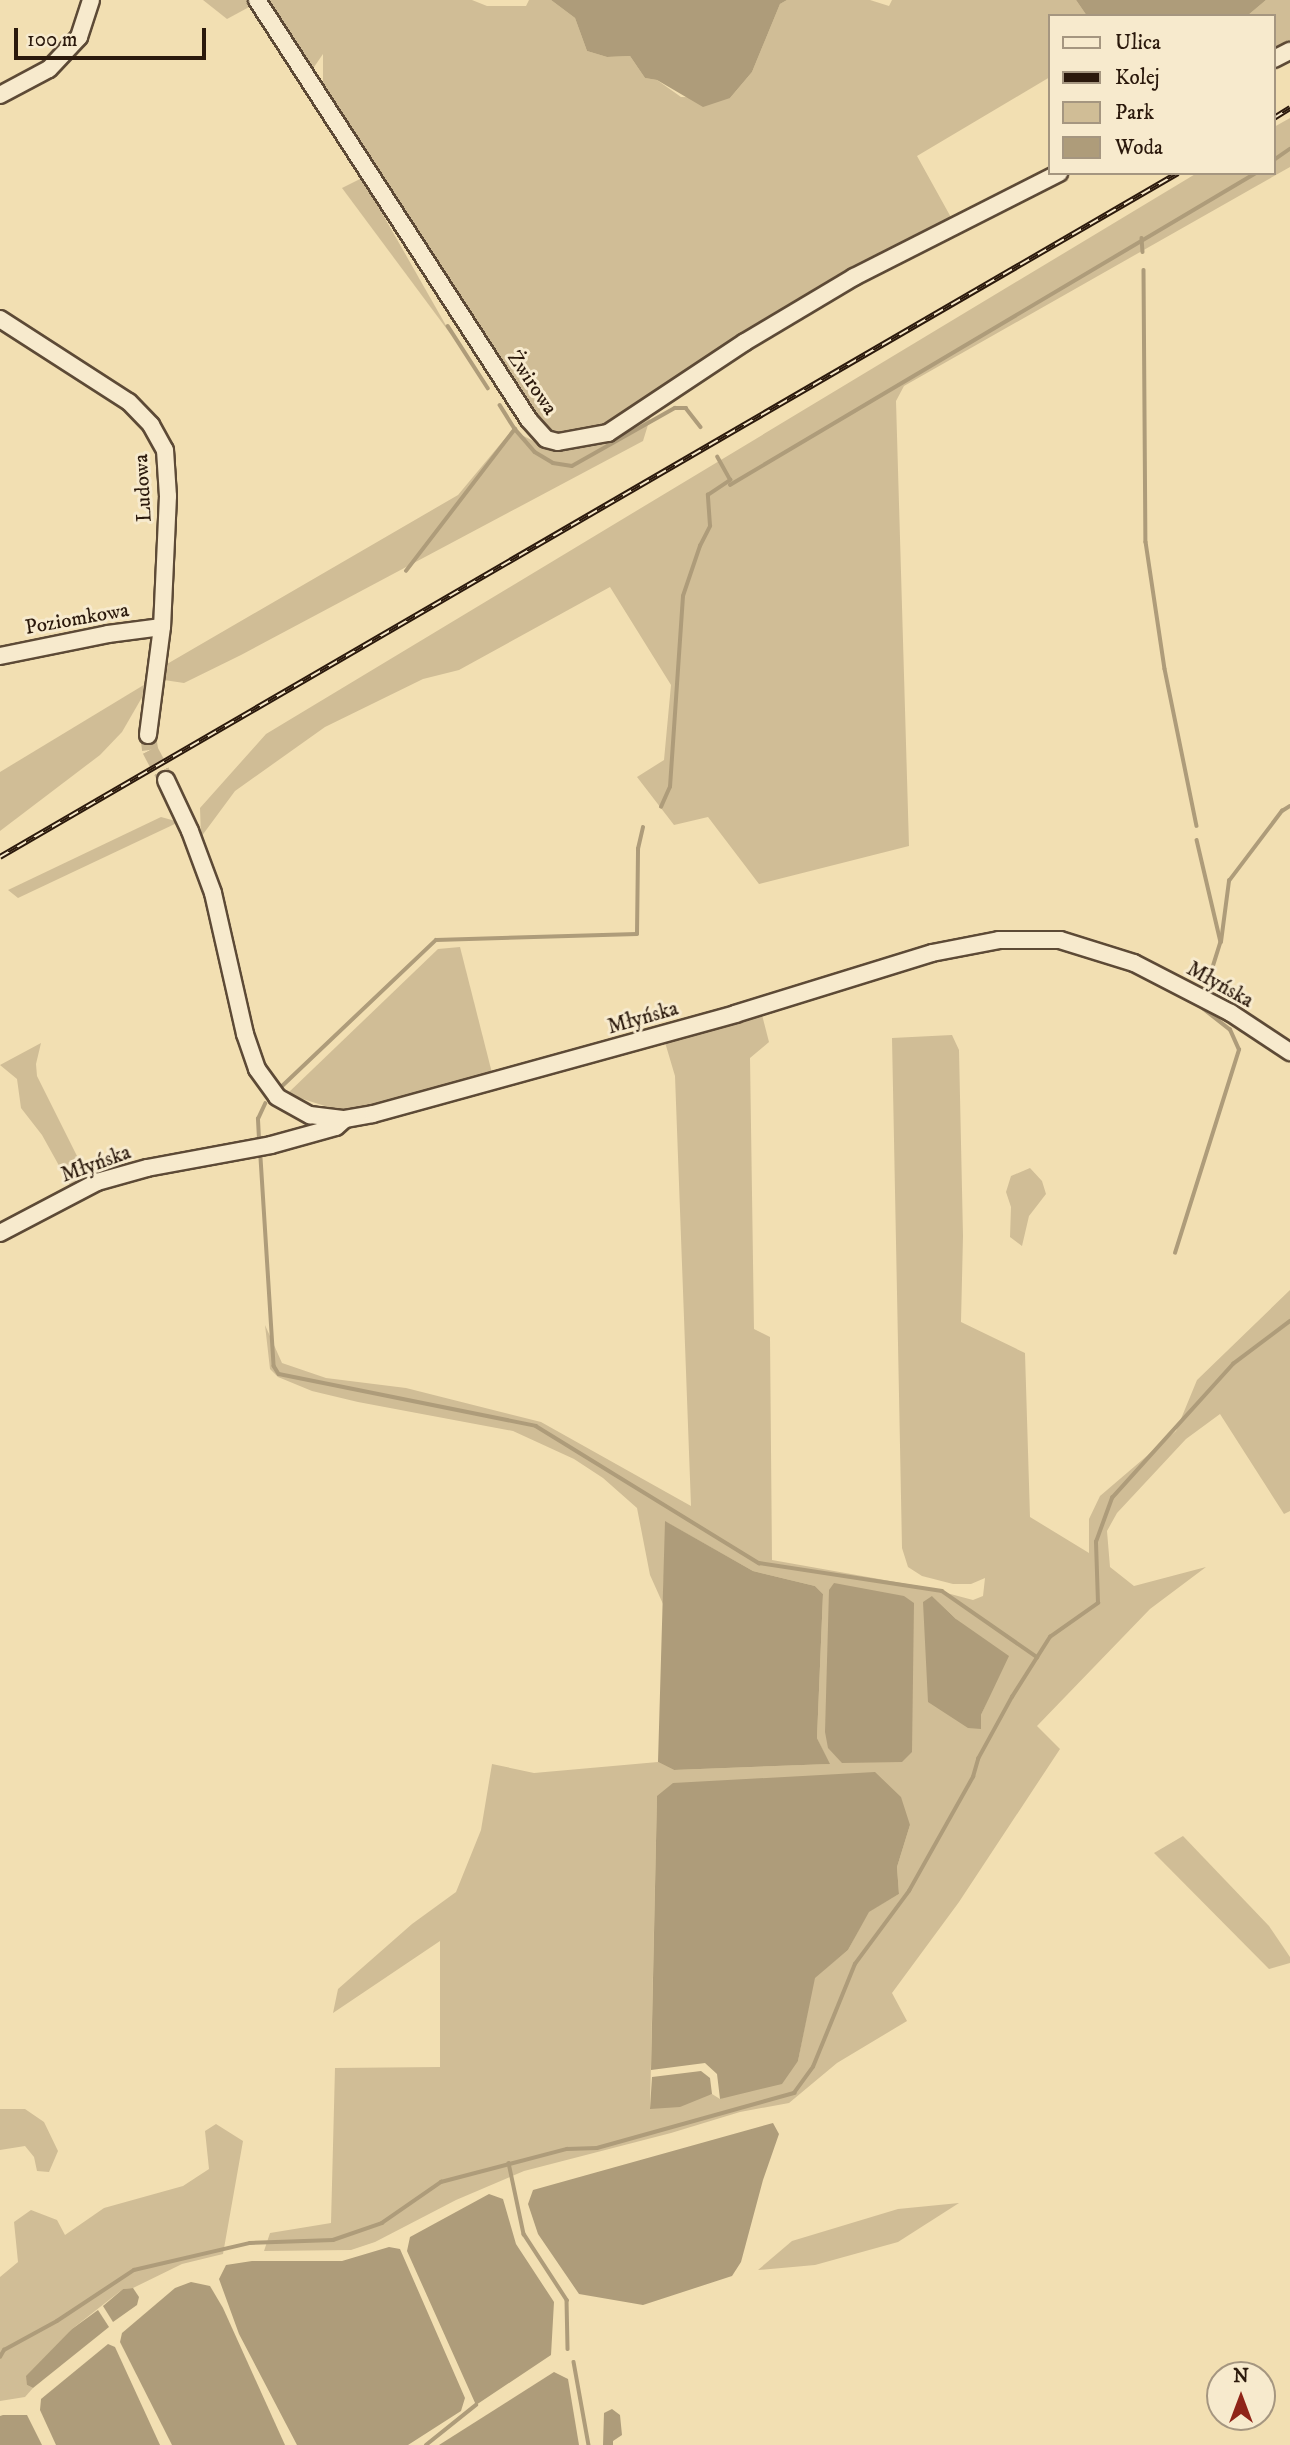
<!DOCTYPE html>
<html>
<head>
<meta charset="utf-8">
<style>
  body { margin:0 }
  #map { position:relative; width:1290px; height:2445px; overflow:hidden; background:#f2dfb2; font-family:"IM FELL DW Pica",serif }
  div>[style] { position:absolute }
  .green>* { inset:0; background:#d0bd96 }
  .water>* { inset:0; background:#ae9c7a }
  .stream>* { height:3.5px; margin:-1.75px; padding:0 1.75px; transform-origin:1.75px; border-radius:1.75px; background:#ae9c7a }
  .minor-tunnel>* { height:16px; margin-top:-8px; transform-origin:0; background:repeating-linear-gradient(90deg,#cab791 0 16px,transparent 0 24px) }
  .roads { filter:drop-shadow(2px 0 #5d4a36) drop-shadow(-2px 0 #5d4a36) drop-shadow(0 2px #5d4a36) drop-shadow(0 -2px #5d4a36) }
  .minor>* { height:16px; margin:-8px; padding:0 8px; transform-origin:8px; border-radius:8px; background:#f7eacd }
  .rail>* { height:6px; margin-top:-3px; transform-origin:0; background:repeating-linear-gradient(90deg,#f7eacd 0 10px,#2b190c 0 20px); box-sizing:border-box; border-block:2px solid #2b190c }
  span { translate:-50% -50%; white-space:nowrap; text-align:center; line-height:1.15; -webkit-text-stroke:6px #f7eacd; paint-order:stroke }
  .street-label { font-size:21px; color:#2b190c }
  .legend { position:absolute; left:1048px; top:14px; width:228px; height:161px; box-sizing:border-box; background:#f7eacd; border:2px solid #a59680; margin:0; padding:9px 12px; list-style:none; font-size:21px; color:#2b190c }
  .legend li { display:flex; align-items:center; gap:14px; height:35px }
  .legend b { width:35px; border:2px solid #a59680 }
  .north { position:absolute; left:1206px; top:2361px; width:70px; height:70px; box-sizing:border-box; background:#f7eacd; border:2px solid #a59680; border-radius:50%; rotate:0deg; font-size:19px; font-weight:700; line-height:28px; text-align:center; color:#2b190c }
  .north::after { content:''; display:block; margin:auto; width:24px; height:32px; background:#8f2418; clip-path:polygon(50% 0,100% 100%,50% 72%,0 100%) }
  .scale { position:absolute; left:14px; top:28px; width:192px; height:32px; box-sizing:border-box; border:4px solid #2b190c; border-top:0; padding-left:9px; font-size:21px; line-height:24px; white-space:nowrap; color:#2b190c; -webkit-text-stroke:5px #f7eacd; paint-order:stroke }
</style>
</head>
<body>
<div id="map">
  <div class="green">
    <div style="clip-path:polygon(203px 0,247px 0,251px 6px,227px 19px)"></div>
    <div style="clip-path:polygon(266px 0,472px 0,487px 6px,526px 6px,529px 0,551px 0,575px 18px,587px 51px,607px 57px,630px 56px,645px 78px,657px 80px,681px 97px,730px 98px,752px 72px,780px 4px,787px 0,870px 0,889px 6px,892px 0,1076px 0,1087px 16px,1050px 16px,1050px 77px,917px 156px,953px 221px,605px 427px,570px 434px,549px 432px,323px 87px,323px 54px,312px 70px)"></div>
    <div style="clip-path:polygon(1266px 0,1290px 0,1290px 41px,1274px 49px,1274px 16px,1247px 16px)"></div>
    <div style="clip-path:polygon(1290px 118px,1290px 167px,904px 386px,896px 401px,909px 846px,759px 884px,708px 817px,674px 825px,637px 777px,664px 760px,671px 685px,610px 587px,459px 670px,423px 679px,325px 727px,235px 791px,201px 837px,200px 808px,266px 734px,1197px 173px,1274px 173px,1274px 127px)"></div>
    <div style="clip-path:polygon(362px 178px,452px 336px,342px 188px)"></div>
    <div style="clip-path:polygon(651px 415px,643px 441px,241px 655px,184px 683px,164px 680px,167px 664px,458px 495px,512px 430px,541px 445px,572px 448px,610px 441px)"></div>
    <div style="clip-path:polygon(152px 680px,122px 732px,100px 755px,0 831px,0 772px)"></div>
    <div style="clip-path:polygon(161px 817px,179px 822px,18px 898px,8px 890px)"></div>
    <div style="clip-path:polygon(460px 947px,492px 1073px,344px 1112px,287px 1094px,438px 949px)"></div>
    <div style="clip-path:polygon(evenodd,761px 1011px,769px 1042px,750px 1058px,754px 1329px,770px 1337px,772px 1560px,924px 1587px,973px 1600px,983px 1596px,985px 1578px,971px 1584px,953px 1584px,922px 1576px,908px 1567px,902px 1548px,892px 1038px,952px 1035px,959px 1050px,963px 1236px,961px 1322px,1025px 1353px,1030px 1517px,1089px 1553px,1089px 1519px,1100px 1496px,1176px 1431px,1197px 1380px,1290px 1290px,1290px 1511px,1284px 1514px,1220px 1414px,1186px 1439px,1117px 1513px,1107px 1531px,1110px 1567px,1134px 1586px,1206px 1567px,1150px 1609px,1037px 1726px,1060px 1749px,959px 1902px,892px 1993px,907px 2021px,837px 2063px,789px 2103px,740px 2112px,671px 2133px,524px 2171px,456px 2200px,375px 2242px,351px 2250px,264px 2251px,270px 2233px,331px 2223px,335px 2068px,440px 2067px,440px 1941px,333px 2013px,338px 1989px,412px 1924px,456px 1892px,481px 1830px,492px 1764px,534px 1773px,658px 1762px,674px 1770px,829px 1764px,817px 1738px,823px 1594px,815px 1586px,753px 1571px,666px 1522px,663px 1604px,650px 1575px,637px 1508px,603px 1478px,574px 1459px,513px 1431px,358px 1402px,312px 1391px,278px 1377px,270px 1369px,265px 1325px,282px 1363px,326px 1378px,406px 1388px,541px 1422px,691px 1506px,675px 1076px,664px 1039px,761px 1011px,932px 1596px,956px 1619px,989px 1697px,981px 1715px,981px 1728px,932px 1596px,761px 1011px,657px 1796px,910px 1825px,897px 1867px,899px 1894px,868px 1912px,848px 1950px,814px 1978px,798px 2061px,720px 2099px,712px 2094px,650px 2108px,657px 1796px)"></div>
    <div style="clip-path:polygon(41px 1043px,36px 1064px,37px 1076px,89px 1180px,72px 1189px,42px 1135px,21px 1108px,17px 1079px,0 1065px)"></div>
    <div style="clip-path:polygon(1030px 1168px,1042px 1181px,1046px 1194px,1029px 1216px,1022px 1246px,1010px 1237px,1011px 1207px,1006px 1192px,1011px 1176px)"></div>
    <div style="clip-path:polygon(1183px 1836px,1269px 1926px,1290px 1957px,1290px 1963px,1269px 1969px,1154px 1853px)"></div>
    <div style="clip-path:polygon(0 2109px,25px 2109px,44px 2122px,58px 2151px,49px 2172px,37px 2171px,34px 2157px,25px 2146px,0 2150px)"></div>
    <div style="clip-path:polygon(216px 2124px,243px 2141px,223px 2254px,182px 2264px,133px 2288px,123px 2289px,72px 2329px,27px 2385px,33px 2388px,25px 2397px,0 2401px,0 2277px,18px 2262px,14px 2222px,31px 2210px,57px 2220px,65px 2235px,104px 2208px,183px 2186px,209px 2169px,205px 2131px)"></div>
    <div style="clip-path:polygon(959px 2203px,898px 2242px,815px 2265px,758px 2270px,792px 2241px,898px 2209px)"></div>
  </div>
  <div class="water">
    <div style="clip-path:polygon(551px 0,787px 0,780px 4px,752px 72px,730px 98px,703px 107px,657px 80px,645px 78px,630px 56px,607px 57px,587px 51px,575px 18px)"></div>
    <div style="clip-path:polygon(1076px 0,1266px 0,1247px 16px,1087px 16px)"></div>
    <div style="clip-path:polygon(665px 1521px,753px 1571px,815px 1586px,823px 1594px,817px 1738px,830px 1764px,674px 1770px,658px 1762px)"></div>
    <div style="clip-path:polygon(834px 1583px,904px 1596px,914px 1603px,912px 1752px,902px 1762px,842px 1763px,828px 1748px,825px 1732px,829px 1590px)"></div>
    <div style="clip-path:polygon(932px 1596px,956px 1619px,1009px 1656px,981px 1715px,981px 1729px,968px 1728px,928px 1702px,923px 1602px)"></div>
    <div style="clip-path:polygon(875px 1772px,901px 1797px,910px 1825px,897px 1867px,899px 1894px,869px 1912px,848px 1950px,815px 1978px,798px 2061px,782px 2084px,720px 2099px,717px 2074px,705px 2063px,651px 2070px,657px 1796px,673px 1783px)"></div>
    <div style="clip-path:polygon(701px 2071px,710px 2078px,712px 2094px,680px 2107px,650px 2109px,652px 2077px)"></div>
    <div style="clip-path:polygon(773px 2123px,779px 2134px,763px 2180px,741px 2262px,732px 2276px,643px 2305px,579px 2294px,538px 2234px,528px 2204px,533px 2190px)"></div>
    <div style="clip-path:polygon(489px 2194px,503px 2199px,516px 2244px,554px 2302px,551px 2355px,476px 2405px,407px 2251px,410px 2237px)"></div>
    <div style="clip-path:polygon(389px 2247px,400px 2249px,465px 2398px,461px 2411px,408px 2445px,297px 2445px,239px 2334px,219px 2279px,226px 2265px,252px 2261px,342px 2261px)"></div>
    <div style="clip-path:polygon(191px 2282px,210px 2286px,223px 2308px,285px 2445px,172px 2445px,120px 2342px,122px 2333px,175px 2288px)"></div>
    <div style="clip-path:polygon(133px 2288px,139px 2297px,137px 2305px,113px 2322px,103px 2306px,123px 2289px)"></div>
    <div style="clip-path:polygon(98px 2310px,109px 2327px,33px 2388px,27px 2385px,26px 2376px,72px 2329px)"></div>
    <div style="clip-path:polygon(108px 2344px,115px 2347px,160px 2445px,56px 2445px,40px 2410px,41px 2399px)"></div>
    <div style="clip-path:polygon(554px 2372px,568px 2379px,579px 2445px,439px 2445px)"></div>
    <div style="clip-path:polygon(612px 2409px,620px 2415px,622px 2435px,613px 2441px,613px 2445px,603px 2445px,604px 2413px)"></div>
    <div style="clip-path:polygon(3px 2415px,27px 2415px,42px 2445px,0 2445px,0 2416px)"></div>
  </div>
  <div class="stream">
    <div style="left:1274px;top:160px;width:19px;rotate:-35deg"></div>
    <div style="left:1142px;top:238px;width:14px;rotate:86deg"></div>
    <div style="left:1144px;top:270px;width:272px;rotate:89.6deg"></div>
    <div style="left:1146px;top:542px;width:128px;rotate:81.5deg"></div>
    <div style="left:1165px;top:669px;width:160px;rotate:78.5deg"></div>
    <div style="left:448px;top:326px;width:74px;rotate:57.2deg"></div>
    <div style="left:500px;top:405px;width:28px;rotate:58deg"></div>
    <div style="left:730px;top:485px;width:612px;rotate:-30.67deg"></div>
    <div style="left:406px;top:571px;width:179px;rotate:-52.5deg"></div>
    <div style="left:515px;top:429px;width:30px;rotate:49deg"></div>
    <div style="left:535px;top:452px;width:21px;rotate:31deg"></div>
    <div style="left:553px;top:463px;width:19px;rotate:9deg"></div>
    <div style="left:572px;top:466px;width:118px;rotate:-29.4deg"></div>
    <div style="left:675px;top:408px;width:11px"></div>
    <div style="left:686px;top:408px;width:24px;rotate:52deg"></div>
    <div style="left:661px;top:807px;width:22px;rotate:-66deg"></div>
    <div style="left:670px;top:787px;width:191px;rotate:-86.1deg"></div>
    <div style="left:683px;top:596px;width:53px;rotate:-71.2deg"></div>
    <div style="left:700px;top:546px;width:22px;rotate:-63deg"></div>
    <div style="left:710px;top:526px;width:31px;rotate:-94deg"></div>
    <div style="left:708px;top:495px;width:27px;rotate:-34deg"></div>
    <div style="left:730px;top:480px;width:26px;rotate:-119deg"></div>
    <div style="left:1197px;top:840px;width:105px;rotate:76.8deg"></div>
    <div style="left:1221px;top:942px;width:50px;rotate:107.4deg"></div>
    <div style="left:1221px;top:942px;width:62px;rotate:-82.5deg"></div>
    <div style="left:1229px;top:881px;width:88px;rotate:-52.9deg"></div>
    <div style="left:1282px;top:811px;width:9px;rotate:-32deg"></div>
    <div style="left:279px;top:1089px;width:216px;rotate:-43.5deg"></div>
    <div style="left:436px;top:940px;width:201px;rotate:-1.7deg"></div>
    <div style="left:637px;top:934px;width:85px;rotate:-89.3deg"></div>
    <div style="left:638px;top:849px;width:22px;rotate:-77deg"></div>
    <div style="left:259px;top:1139px;width:20px;rotate:-93deg"></div>
    <div style="left:258px;top:1119px;width:17px;rotate:-65deg"></div>
    <div style="left:261px;top:1158px;width:208px;rotate:86.4deg"></div>
    <div style="left:274px;top:1366px;width:9px;rotate:58deg"></div>
    <div style="left:279px;top:1374px;width:262px;rotate:11.4deg"></div>
    <div style="left:536px;top:1426px;width:262px;rotate:31.6deg"></div>
    <div style="left:759px;top:1563px;width:185px;rotate:8.7deg"></div>
    <div style="left:942px;top:1591px;width:116px;rotate:34.8deg"></div>
    <div style="left:1175px;top:1253px;width:213px;rotate:-72.5deg"></div>
    <div style="left:1239px;top:1050px;width:22px;rotate:-114deg"></div>
    <div style="left:1230px;top:1030px;width:39px;rotate:-142deg"></div>
    <div style="left:509px;top:2163px;width:73px;rotate:78.1deg"></div>
    <div style="left:524px;top:2234px;width:79px;rotate:56.9deg"></div>
    <div style="left:567px;top:2300px;width:49px;rotate:88.8deg"></div>
    <div style="left:0;top:2357px;width:8px;rotate:-60deg"></div>
    <div style="left:4px;top:2350px;width:60px;rotate:-28.7deg"></div>
    <div style="left:57px;top:2321px;width:92px;rotate:-33.5deg"></div>
    <div style="left:134px;top:2270px;width:119px;rotate:-13.1deg"></div>
    <div style="left:250px;top:2243px;width:83px;rotate:-2.1deg"></div>
    <div style="left:333px;top:2240px;width:52px;rotate:-19.1deg"></div>
    <div style="left:382px;top:2223px;width:72px;rotate:-34.8deg"></div>
    <div style="left:441px;top:2182px;width:130px;rotate:-14.7deg"></div>
    <div style="left:567px;top:2149px;width:30px;rotate:-2deg"></div>
    <div style="left:597px;top:2148px;width:205px;rotate:-15.6deg"></div>
    <div style="left:794px;top:2093px;width:32px;rotate:-54deg"></div>
    <div style="left:813px;top:2067px;width:111px;rotate:-67.8deg"></div>
    <div style="left:855px;top:1964px;width:91px;rotate:-53.5deg"></div>
    <div style="left:909px;top:1891px;width:131px;rotate:-60.7deg"></div>
    <div style="left:973px;top:1777px;width:19px;rotate:-74deg"></div>
    <div style="left:978px;top:1759px;width:71px;rotate:-61.3deg"></div>
    <div style="left:1012px;top:1697px;width:71px;rotate:-57.7deg"></div>
    <div style="left:1050px;top:1637px;width:59px;rotate:-35.3deg"></div>
    <div style="left:1098px;top:1603px;width:61px;rotate:-91.9deg"></div>
    <div style="left:1096px;top:1542px;width:47px;rotate:-70deg"></div>
    <div style="left:1112px;top:1498px;width:181px;rotate:-47.9deg"></div>
    <div style="left:1233px;top:1364px;width:71px;rotate:-37deg"></div>
    <div style="left:574px;top:2362px;width:84px;rotate:79.8deg"></div>
    <div style="left:426px;top:2445px;width:64px;rotate:-38.7deg"></div>
  </div>
  <div class="minor-tunnel">
    <div style="left:148px;top:735px;width:15px;rotate:82deg"></div>
    <div style="left:150px;top:750px;width:34px;rotate:62deg"></div>
  </div>
  <div class="roads">
    <div class="minor">
      <div style="left:257px;top:0;width:500px;rotate:57.07deg"></div>
      <div style="left:529px;top:420px;width:25px;rotate:48deg"></div>
      <div style="left:546px;top:439px;width:12px;rotate:14deg"></div>
      <div style="left:558px;top:442px;width:51px;rotate:-10.2deg"></div>
      <div style="left:608px;top:433px;width:164px;rotate:-33.6deg"></div>
      <div style="left:745px;top:342px;width:127px;rotate:-30.8deg"></div>
      <div style="left:854px;top:277px;width:230px;rotate:-26.9deg"></div>
      <div style="left:1274px;top:59px;width:18px;rotate:-27deg"></div>
      <div style="left:0;top:95px;width:55px;rotate:-28deg"></div>
      <div style="left:49px;top:69px;width:44px;rotate:-46.8deg"></div>
      <div style="left:79px;top:37px;width:39px;rotate:-72deg"></div>
      <div style="left:0;top:319px;width:153px;rotate:32.8deg"></div>
      <div style="left:129px;top:402px;width:32px;rotate:46deg"></div>
      <div style="left:151px;top:425px;width:29px;rotate:61deg"></div>
      <div style="left:165px;top:450px;width:46px;rotate:86.3deg"></div>
      <div style="left:168px;top:496px;width:131px;rotate:92.6deg"></div>
      <div style="left:162px;top:627px;width:109px;rotate:97.4deg"></div>
      <div style="left:0;top:656px;width:110px;rotate:-11.5deg"></div>
      <div style="left:108px;top:634px;width:54px;rotate:-7.4deg"></div>
      <div style="left:166px;top:780px;width:56px;rotate:64.8deg"></div>
      <div style="left:190px;top:831px;width:66px;rotate:69.6deg"></div>
      <div style="left:213px;top:893px;width:145px;rotate:77.2deg"></div>
      <div style="left:245px;top:1034px;width:37px;rotate:71deg"></div>
      <div style="left:257px;top:1069px;width:34px;rotate:54deg"></div>
      <div style="left:277px;top:1097px;width:38px;rotate:29deg"></div>
      <div style="left:310px;top:1115px;width:35px;rotate:7deg"></div>
      <div style="left:345px;top:1119px;width:28px;rotate:-10deg"></div>
      <div style="left:373px;top:1114px;width:376px;rotate:-15.4deg"></div>
      <div style="left:735px;top:1014px;width:206px;rotate:-17.2deg"></div>
      <div style="left:932px;top:953px;width:68px;rotate:-11deg"></div>
      <div style="left:999px;top:940px;width:61px"></div>
      <div style="left:1060px;top:940px;width:77px;rotate:17.3deg"></div>
      <div style="left:1134px;top:963px;width:109px;rotate:27.3deg"></div>
      <div style="left:1231px;top:1013px;width:71px;rotate:33.5deg"></div>
      <div style="left:0;top:1233px;width:110px;rotate:-27.7deg"></div>
      <div style="left:97px;top:1182px;width:52px;rotate:-15.6deg"></div>
      <div style="left:147px;top:1168px;width:126px;rotate:-10.5deg"></div>
      <div style="left:271px;top:1145px;width:67px;rotate:-15.5deg"></div>
      <div style="left:336px;top:1127px;width:12px;rotate:-42deg"></div>
    </div>
  </div>
  <div class="rail">
    <div style="left:1274px;top:118px;width:19px;rotate:-32deg"></div>
    <div style="left:0;top:857px;width:1362px;rotate:-30.14deg"></div>
  </div>
  <div class="street-label">
    <span style="left:532px;top:383px;rotate:56deg">Żwirowa</span>
    <span style="left:143px;top:488px;rotate:-93deg">Ludowa</span>
    <span style="left:77px;top:619px;rotate:-10deg">Poziomkowa</span>
    <span style="left:1220px;top:985px;rotate:29deg">Młyńska</span>
    <span style="left:643px;top:1018px;rotate:-16deg">Młyńska</span>
    <span style="left:96px;top:1164px;rotate:-20deg">Młyńska</span>
  </div>
  <ul class="legend">
  <li><b style="height:9px;background:#f7eacd"></b>Ulica</li>
  <li><b style="height:9px;background:#2b190c"></b>Kolej</li>
  <li><b style="height:19px;background:#d0bd96"></b>Park</li>
  <li><b style="height:19px;background:#ae9c7a"></b>Woda</li>
  </ul>
  <div class="north">N</div>
  <div class="scale">100 m</div>
</div>
</body>
</html>
